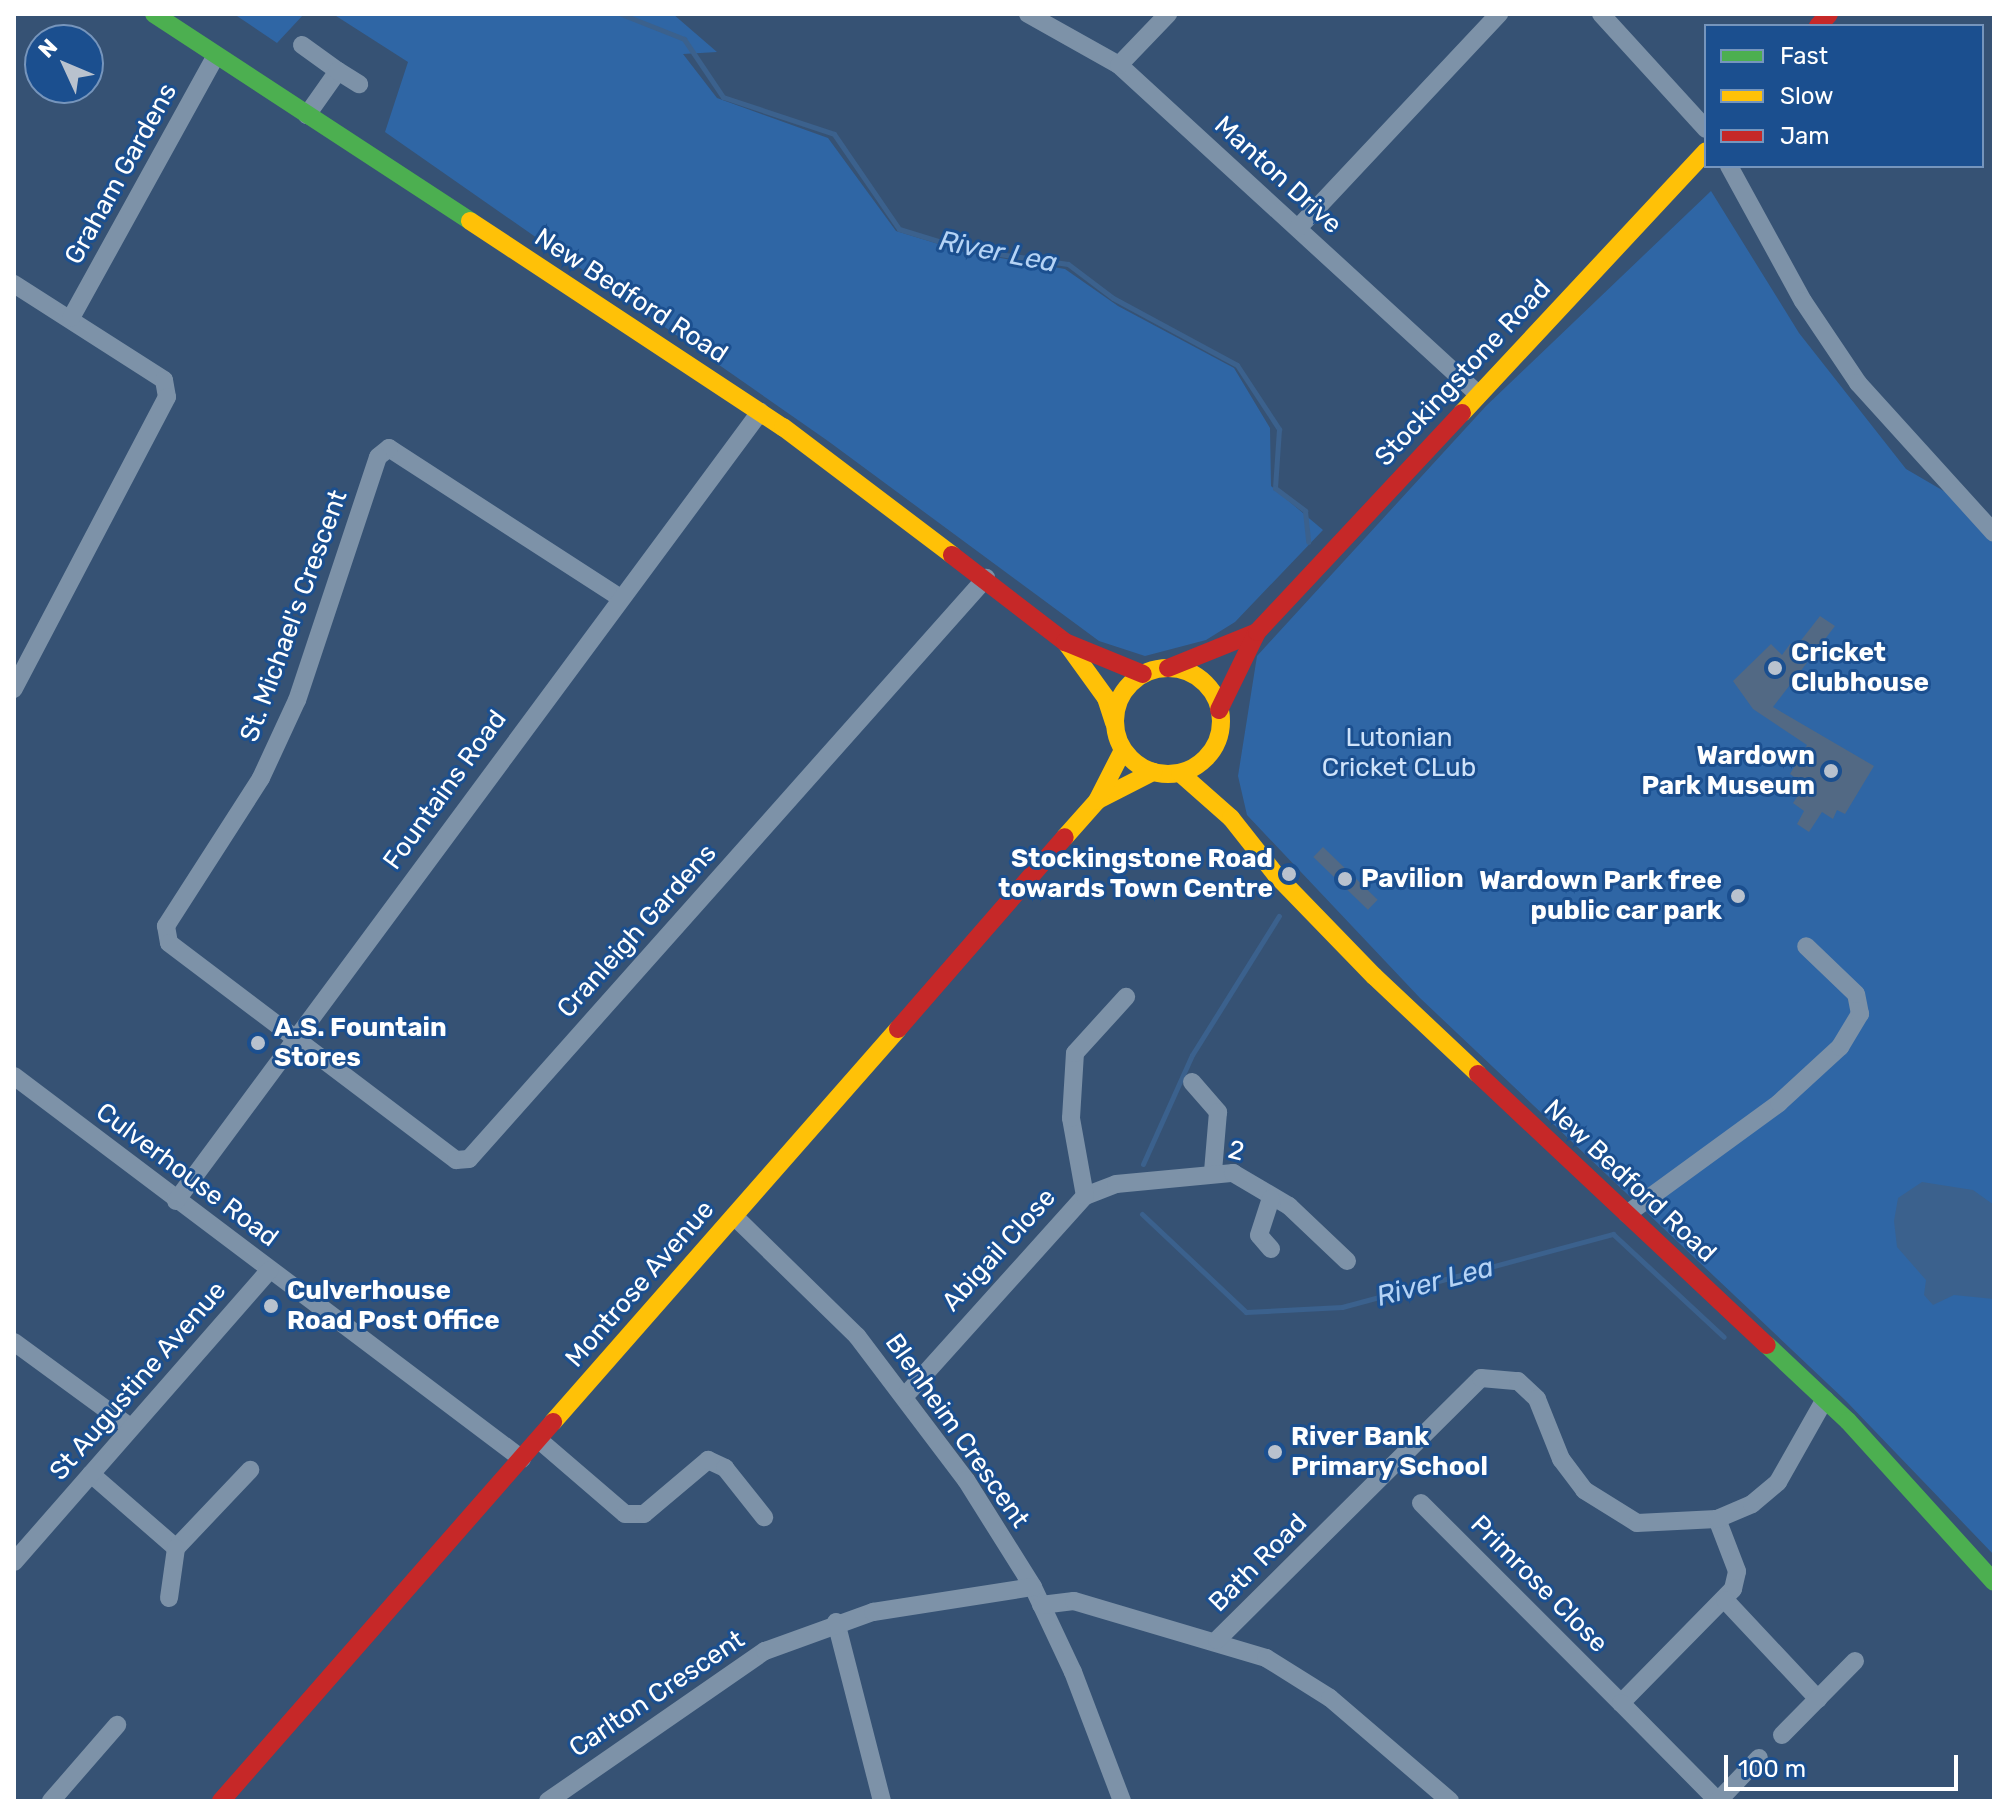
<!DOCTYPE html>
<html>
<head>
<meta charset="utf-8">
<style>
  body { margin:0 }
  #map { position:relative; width:2008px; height:1815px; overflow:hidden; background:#365274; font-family:Rubik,sans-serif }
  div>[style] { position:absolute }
  .green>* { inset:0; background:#2f66a5 }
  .water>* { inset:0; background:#3b618d }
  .stream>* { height:5px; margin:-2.5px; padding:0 2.5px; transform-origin:2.5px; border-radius:2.5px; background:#3b618d }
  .building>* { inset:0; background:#526984; transform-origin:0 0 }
  .street>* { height:18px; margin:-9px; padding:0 9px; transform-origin:9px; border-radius:9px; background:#7d92a8 }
  .fast>* { height:18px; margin:-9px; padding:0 9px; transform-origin:9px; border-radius:9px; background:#4caf50 }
  .slow>* { height:18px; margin:-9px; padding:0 9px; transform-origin:9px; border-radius:9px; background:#ffc107 }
  .slow>.ring { margin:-9px; padding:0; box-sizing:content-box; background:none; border:18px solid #ffc107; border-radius:50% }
  .jam>* { height:18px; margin:-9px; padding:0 9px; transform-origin:9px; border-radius:9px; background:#c62828 }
  .dots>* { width:22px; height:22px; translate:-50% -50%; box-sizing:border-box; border:4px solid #1b4f8f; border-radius:50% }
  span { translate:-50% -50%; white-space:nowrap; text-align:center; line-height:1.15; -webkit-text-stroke:6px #1b4f8f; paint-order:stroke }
  .street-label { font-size:26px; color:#fff }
  .poi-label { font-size:26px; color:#fff; font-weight:700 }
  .left { translate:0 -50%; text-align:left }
  .right { translate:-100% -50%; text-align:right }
  .park-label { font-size:26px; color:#cfe3fa }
  .water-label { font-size:28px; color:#b5d3f5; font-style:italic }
  .frame { position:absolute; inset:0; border:16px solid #fff; pointer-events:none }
  .legend { position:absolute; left:1704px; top:24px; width:280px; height:144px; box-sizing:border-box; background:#1b4f8f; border:2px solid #7695bc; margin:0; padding:10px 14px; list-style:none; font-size:24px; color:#fff }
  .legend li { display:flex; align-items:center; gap:16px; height:40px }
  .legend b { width:40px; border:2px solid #7695bc }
  .north { position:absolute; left:24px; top:24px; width:80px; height:80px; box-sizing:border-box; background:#1b4f8f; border:2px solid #7695bc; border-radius:50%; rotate:314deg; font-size:22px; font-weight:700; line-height:32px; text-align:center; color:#fff }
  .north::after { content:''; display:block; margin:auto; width:28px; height:36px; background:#b9c2ce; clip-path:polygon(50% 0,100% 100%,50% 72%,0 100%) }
  .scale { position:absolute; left:1724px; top:1755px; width:234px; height:36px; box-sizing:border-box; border:4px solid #fff; border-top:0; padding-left:10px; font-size:24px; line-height:28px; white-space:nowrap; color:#fff; -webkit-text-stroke:6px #1b4f8f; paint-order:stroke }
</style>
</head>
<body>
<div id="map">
  <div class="green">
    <div style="clip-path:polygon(234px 14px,304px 14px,277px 43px)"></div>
    <div style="clip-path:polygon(333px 14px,673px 14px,717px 52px,683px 54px,717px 98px,828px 138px,896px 231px,965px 252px,1065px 269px,1118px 306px,1234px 368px,1270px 428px,1271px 486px,1323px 530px,1235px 622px,1206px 640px,1145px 656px,1099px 641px,828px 441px,385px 132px,408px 62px)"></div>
    <div style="clip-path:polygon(1711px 191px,1799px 333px,1906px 469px,1966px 504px,1994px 537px,1994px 1555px,1846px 1401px,1420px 998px,1247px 815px,1238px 776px,1257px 656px,1486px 406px)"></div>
  </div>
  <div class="water">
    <div style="clip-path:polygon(1922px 1182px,1973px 1190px,1994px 1205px,1994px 1299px,1954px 1295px,1933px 1305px,1924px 1295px,1926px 1280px,1897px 1247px,1894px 1221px,1898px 1198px)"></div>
  </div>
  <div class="stream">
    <div style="left:621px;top:14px;width:68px;rotate:21.6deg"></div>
    <div style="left:684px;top:39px;width:70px;rotate:56.1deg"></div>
    <div style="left:723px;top:97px;width:117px;rotate:18.4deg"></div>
    <div style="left:834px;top:134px;width:115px;rotate:55.6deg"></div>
    <div style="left:899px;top:229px;width:69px;rotate:16.9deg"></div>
    <div style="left:965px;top:249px;width:104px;rotate:8.3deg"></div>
    <div style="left:1068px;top:264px;width:56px;rotate:37.1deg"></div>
    <div style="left:1113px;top:298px;width:141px;rotate:28.4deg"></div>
    <div style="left:1237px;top:365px;width:77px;rotate:56.7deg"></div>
    <div style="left:1279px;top:429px;width:59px;rotate:93.9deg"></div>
    <div style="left:1275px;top:488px;width:38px;rotate:37deg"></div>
    <div style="left:1305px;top:511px;width:31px;rotate:84deg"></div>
    <div style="left:1143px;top:1164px;width:120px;rotate:-65.8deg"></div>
    <div style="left:1192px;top:1055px;width:164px;rotate:-58deg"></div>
    <div style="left:1142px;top:1214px;width:143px;rotate:43.3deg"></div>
    <div style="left:1246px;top:1312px;width:96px;rotate:-3deg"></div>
    <div style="left:1342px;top:1307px;width:281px;rotate:-15.1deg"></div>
    <div style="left:1613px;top:1234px;width:151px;rotate:42.9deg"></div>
  </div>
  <div class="building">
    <div style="clip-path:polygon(1820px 616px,1835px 626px,1773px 707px,1874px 766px,1845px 814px,1837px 810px,1833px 819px,1822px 812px,1809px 832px,1797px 824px,1804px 811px,1793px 803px,1805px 785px,1790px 774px,1807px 745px,1753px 709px,1733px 681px,1771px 644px,1782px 655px,1790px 644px,1795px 648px)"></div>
    <div style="left:1323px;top:847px;width:76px;height:14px;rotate:44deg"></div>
  </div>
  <div class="street">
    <div style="left:1028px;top:14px;width:104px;rotate:29.3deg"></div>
    <div style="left:1119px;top:65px;width:487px;rotate:42.5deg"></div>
    <div style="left:1601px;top:14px;width:156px;rotate:47.6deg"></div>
    <div style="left:302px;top:45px;width:44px;rotate:35.8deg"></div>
    <div style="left:338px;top:71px;width:54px;rotate:125.2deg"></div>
    <div style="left:1119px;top:65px;width:71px;rotate:-46.1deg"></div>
    <div style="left:338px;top:71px;width:25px;rotate:32deg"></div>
    <div style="left:1729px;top:166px;width:154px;rotate:61.3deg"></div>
    <div style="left:1803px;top:301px;width:99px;rotate:56.1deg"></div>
    <div style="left:1858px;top:383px;width:202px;rotate:47.8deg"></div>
    <div style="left:1298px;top:228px;width:294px;rotate:-46.8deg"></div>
    <div style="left:14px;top:284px;width:178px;rotate:32.6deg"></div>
    <div style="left:164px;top:380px;width:17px;rotate:80deg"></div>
    <div style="left:167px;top:397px;width:330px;rotate:117.7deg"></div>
    <div style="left:71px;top:318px;width:300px;rotate:-61.1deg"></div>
    <div style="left:619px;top:597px;width:274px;rotate:-147.1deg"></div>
    <div style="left:389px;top:448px;width:14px;rotate:141deg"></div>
    <div style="left:378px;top:457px;width:256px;rotate:108.4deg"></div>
    <div style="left:297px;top:700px;width:86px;rotate:114.8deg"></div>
    <div style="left:261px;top:778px;width:176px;rotate:122.7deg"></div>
    <div style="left:166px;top:926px;width:17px;rotate:80deg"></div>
    <div style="left:169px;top:943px;width:360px;rotate:37.1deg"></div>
    <div style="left:456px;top:1160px;width:13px;rotate:-4deg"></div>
    <div style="left:469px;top:1159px;width:778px;rotate:-48.34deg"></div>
    <div style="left:14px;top:1076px;width:636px;rotate:37.01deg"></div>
    <div style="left:1192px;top:1082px;width:40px;rotate:49deg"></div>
    <div style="left:1218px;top:1112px;width:59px;rotate:94.8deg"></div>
    <div style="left:1085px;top:1196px;width:33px;rotate:-21deg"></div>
    <div style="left:1116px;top:1184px;width:118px;rotate:-5.4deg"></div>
    <div style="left:1233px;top:1173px;width:65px;rotate:30.5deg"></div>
    <div style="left:1289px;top:1206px;width:80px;rotate:43.5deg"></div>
    <div style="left:176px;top:1201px;width:982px;rotate:-53.49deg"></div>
    <div style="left:1627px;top:1214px;width:188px;rotate:-36.1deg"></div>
    <div style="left:1779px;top:1103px;width:83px;rotate:-42.6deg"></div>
    <div style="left:1840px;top:1047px;width:39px;rotate:-59deg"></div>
    <div style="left:1860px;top:1014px;width:20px;rotate:-101deg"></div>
    <div style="left:1856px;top:994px;width:69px;rotate:-136.2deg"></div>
    <div style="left:734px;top:1216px;width:172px;rotate:44.3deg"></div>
    <div style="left:857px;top:1336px;width:181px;rotate:52.9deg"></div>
    <div style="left:966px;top:1480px;width:126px;rotate:57.9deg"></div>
    <div style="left:1033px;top:1587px;width:94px;rotate:64.8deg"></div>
    <div style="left:1073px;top:1672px;width:138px;rotate:69.2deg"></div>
    <div style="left:1271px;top:1249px;width:18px;rotate:-131deg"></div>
    <div style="left:1259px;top:1235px;width:38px;rotate:-72deg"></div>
    <div style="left:14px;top:1342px;width:144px;rotate:36.2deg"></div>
    <div style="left:904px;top:1397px;width:270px;rotate:-48deg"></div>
    <div style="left:1085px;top:1196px;width:79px;rotate:-100.2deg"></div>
    <div style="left:1071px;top:1118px;width:65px;rotate:-86.5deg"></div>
    <div style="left:1075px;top:1053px;width:76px;rotate:-47.7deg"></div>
    <div style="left:539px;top:1440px;width:113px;rotate:40.7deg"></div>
    <div style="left:625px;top:1514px;width:19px"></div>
    <div style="left:644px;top:1514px;width:84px;rotate:-40.2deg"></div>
    <div style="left:708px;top:1460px;width:19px;rotate:25deg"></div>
    <div style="left:725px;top:1468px;width:63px;rotate:51.5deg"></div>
    <div style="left:91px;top:1474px;width:113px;rotate:41deg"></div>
    <div style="left:176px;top:1548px;width:108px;rotate:-46.5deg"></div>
    <div style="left:1421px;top:1503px;width:283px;rotate:45deg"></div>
    <div style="left:1621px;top:1703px;width:160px;rotate:-45.5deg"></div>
    <div style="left:1733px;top:1589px;width:18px;rotate:-77deg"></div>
    <div style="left:1737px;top:1571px;width:56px;rotate:-111deg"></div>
    <div style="left:14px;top:1562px;width:388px;rotate:-48.8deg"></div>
    <div style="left:169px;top:1598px;width:50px;rotate:-82deg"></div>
    <div style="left:1725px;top:1600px;width:136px;rotate:46.8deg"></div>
    <div style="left:1041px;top:1605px;width:33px;rotate:-7deg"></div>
    <div style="left:1074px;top:1601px;width:200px;rotate:16.5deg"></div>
    <div style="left:1266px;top:1658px;width:75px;rotate:32deg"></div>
    <div style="left:1330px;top:1698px;width:158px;rotate:40.6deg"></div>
    <div style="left:836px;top:1622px;width:185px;rotate:75.6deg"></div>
    <div style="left:1217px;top:1640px;width:372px;rotate:-44.8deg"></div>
    <div style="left:1481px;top:1378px;width:37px;rotate:5deg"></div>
    <div style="left:1518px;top:1381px;width:26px;rotate:43deg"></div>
    <div style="left:1537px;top:1399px;width:65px;rotate:68.2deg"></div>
    <div style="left:1561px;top:1459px;width:39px;rotate:53deg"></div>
    <div style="left:1584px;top:1490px;width:62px;rotate:31.9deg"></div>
    <div style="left:1637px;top:1523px;width:80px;rotate:-2.9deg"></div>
    <div style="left:1717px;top:1519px;width:38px;rotate:-23deg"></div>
    <div style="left:1752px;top:1504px;width:34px;rotate:-40deg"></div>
    <div style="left:1778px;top:1482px;width:95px;rotate:-60.5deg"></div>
    <div style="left:1621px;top:1703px;width:138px;rotate:45.3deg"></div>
    <div style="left:1782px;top:1735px;width:104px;rotate:-45.4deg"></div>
    <div style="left:1719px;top:1800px;width:58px;rotate:-46.4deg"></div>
    <div style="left:51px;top:1801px;width:101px;rotate:-49deg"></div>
    <div style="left:548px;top:1801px;width:264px;rotate:-34.7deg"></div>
    <div style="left:765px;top:1651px;width:115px;rotate:-19.9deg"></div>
    <div style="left:873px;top:1612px;width:162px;rotate:-8.9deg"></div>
  </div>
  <div class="fast">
    <div style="left:154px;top:14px;width:378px;rotate:33.2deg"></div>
    <div style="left:1767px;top:1345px;width:111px;rotate:43.2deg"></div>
    <div style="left:1848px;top:1421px;width:217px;rotate:47.8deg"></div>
  </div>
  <div class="slow">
    <div style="left:470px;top:221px;width:375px;rotate:33.4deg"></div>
    <div style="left:783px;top:427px;width:212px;rotate:37.1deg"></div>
    <div style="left:1462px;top:413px;width:358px;rotate:-47deg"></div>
    <div style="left:1067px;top:644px;width:67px;rotate:54.2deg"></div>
    <div style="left:1106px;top:698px;width:26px;rotate:72deg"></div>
    <div class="ring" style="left:1115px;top:668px;width:88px;height:88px"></div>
    <div style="left:1180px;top:773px;width:68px;rotate:41.4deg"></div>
    <div style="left:1231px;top:818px;width:73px;rotate:51.7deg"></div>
    <div style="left:1276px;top:875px;width:141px;rotate:45.9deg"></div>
    <div style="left:1374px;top:976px;width:143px;rotate:43.3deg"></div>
    <div style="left:1098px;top:800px;width:62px;rotate:-27deg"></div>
    <div style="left:1065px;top:837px;width:48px;rotate:-48.4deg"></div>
    <div style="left:1097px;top:801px;width:57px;rotate:-63deg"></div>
    <div style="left:553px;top:1422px;width:523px;rotate:-48.72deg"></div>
  </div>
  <div class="jam">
    <div style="left:1818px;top:26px;width:16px;rotate:-47deg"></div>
    <div style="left:952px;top:555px;width:143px;rotate:37.6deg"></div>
    <div style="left:1065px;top:642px;width:84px;rotate:22.3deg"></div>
    <div style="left:1168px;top:668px;width:96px;rotate:-22deg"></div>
    <div style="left:1219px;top:710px;width:87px;rotate:-64deg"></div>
    <div style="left:1257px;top:632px;width:300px;rotate:-46.9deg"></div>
    <div style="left:898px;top:1029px;width:254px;rotate:-49deg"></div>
    <div style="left:1478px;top:1074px;width:396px;rotate:43.2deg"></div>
    <div style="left:221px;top:1801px;width:504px;rotate:-48.78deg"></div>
  </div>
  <div class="dots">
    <div style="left:1775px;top:668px;background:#b9c2ce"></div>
    <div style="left:1831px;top:771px;background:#b9c2ce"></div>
    <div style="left:1289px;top:874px;background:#b9c2ce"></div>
    <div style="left:1345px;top:879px;background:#b9c2ce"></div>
    <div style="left:1738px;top:896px;background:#b9c2ce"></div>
    <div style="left:258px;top:1043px;background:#b9c2ce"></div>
    <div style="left:271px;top:1306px;background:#b9c2ce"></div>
    <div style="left:1275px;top:1452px;background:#b9c2ce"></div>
  </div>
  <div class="street-label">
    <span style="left:121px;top:174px;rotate:-61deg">Graham Gardens</span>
    <span style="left:1278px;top:175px;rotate:42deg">Manton Drive</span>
    <span style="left:631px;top:296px;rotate:33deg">New Bedford Road</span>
    <span style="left:1463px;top:373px;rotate:-47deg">Stockingstone Road</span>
    <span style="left:294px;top:616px;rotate:-70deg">St. Michael's Crescent</span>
    <span style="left:445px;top:790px;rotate:-54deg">Fountains Road</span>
    <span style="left:637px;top:931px;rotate:-48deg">Cranleigh Gardens</span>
    <span style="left:1236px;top:1151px;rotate:14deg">2</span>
    <span style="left:187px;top:1175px;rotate:37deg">Culverhouse Road</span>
    <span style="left:1630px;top:1181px;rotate:43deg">New Bedford Road</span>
    <span style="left:999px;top:1250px;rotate:-48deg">Abigail Close</span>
    <span style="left:640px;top:1284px;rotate:-49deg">Montrose Avenue</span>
    <span style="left:138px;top:1381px;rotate:-49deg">St Augustine Avenue</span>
    <span style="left:957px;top:1431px;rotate:55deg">Blenheim Crescent</span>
    <span style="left:1258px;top:1563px;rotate:-45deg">Bath Road</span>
    <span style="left:1539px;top:1584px;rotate:45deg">Primrose Close</span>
    <span style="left:657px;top:1694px;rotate:-34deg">Carlton Crescent</span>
  </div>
  <div class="poi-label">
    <span class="left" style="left:1791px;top:668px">Cricket<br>Clubhouse</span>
    <span class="right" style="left:1815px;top:771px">Wardown<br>Park Museum</span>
    <span class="right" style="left:1273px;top:874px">Stockingstone Road<br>towards Town Centre</span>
    <span class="left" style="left:1361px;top:879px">Pavilion</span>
    <span class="right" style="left:1722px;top:896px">Wardown Park free<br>public car park</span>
    <span class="left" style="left:274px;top:1043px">A.S. Fountain<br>Stores</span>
    <span class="left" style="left:287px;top:1306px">Culverhouse<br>Road Post Office</span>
    <span class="left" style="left:1291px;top:1452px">River Bank<br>Primary School</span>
  </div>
  <div class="park-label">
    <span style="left:1399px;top:753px">Lutonian<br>Cricket CLub</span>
  </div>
  <div class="water-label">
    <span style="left:998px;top:252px;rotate:11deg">River Lea</span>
    <span style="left:1435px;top:1282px;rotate:-15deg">River Lea</span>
  </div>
  <div class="frame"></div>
  <ul class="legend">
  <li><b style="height:10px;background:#4caf50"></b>Fast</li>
  <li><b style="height:10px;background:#ffc107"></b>Slow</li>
  <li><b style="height:10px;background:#c62828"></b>Jam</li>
  </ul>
  <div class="north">N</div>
  <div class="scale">100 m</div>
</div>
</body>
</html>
